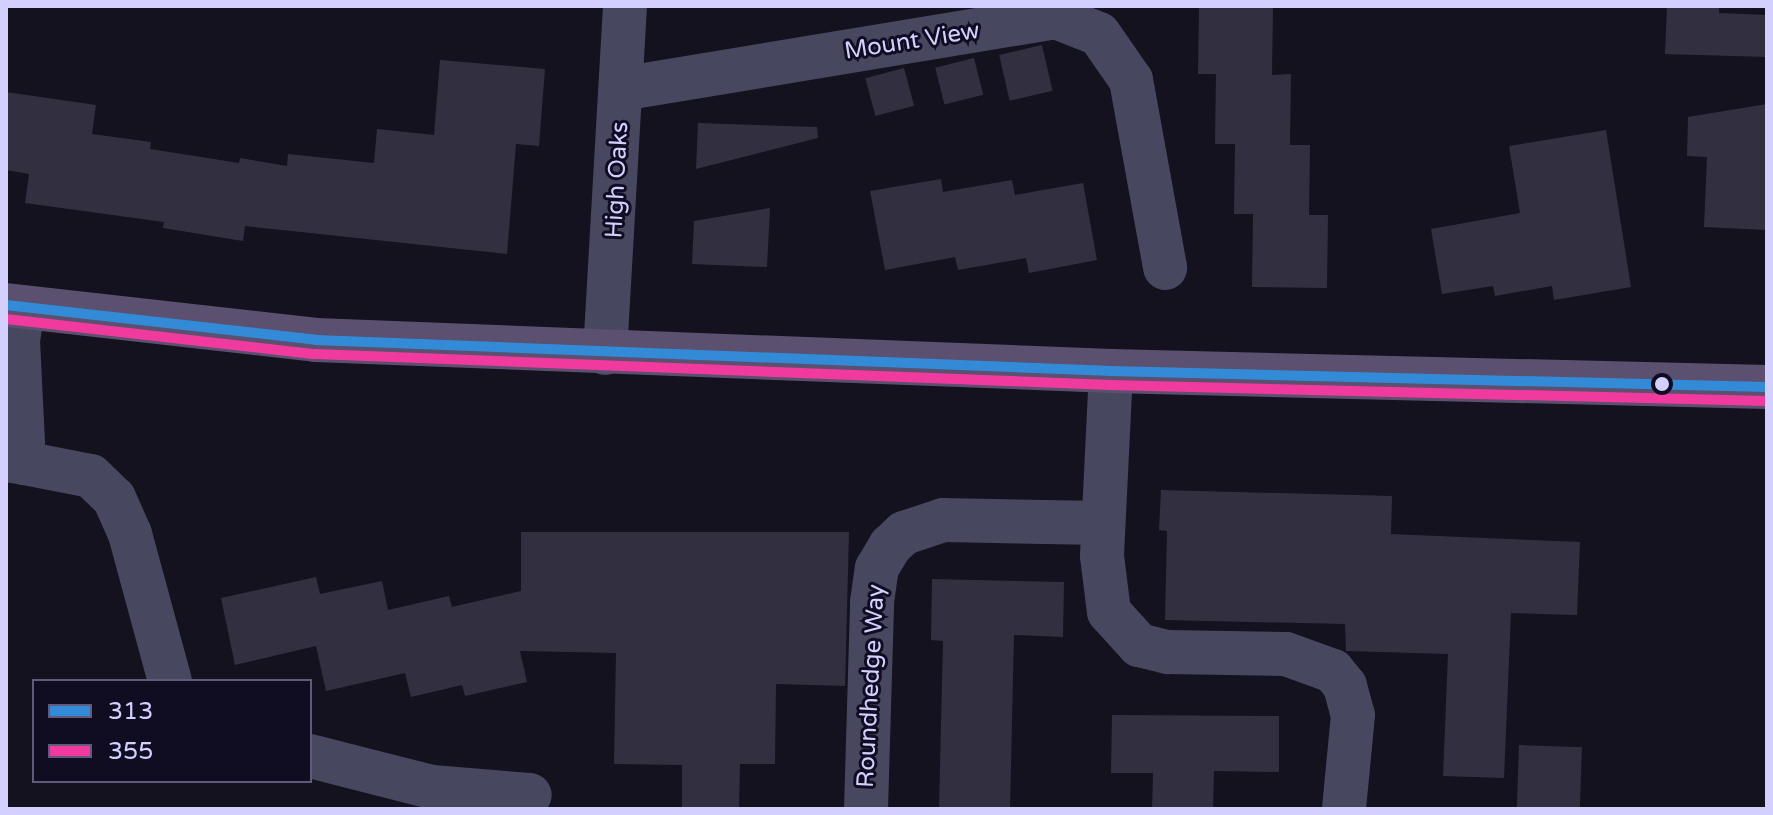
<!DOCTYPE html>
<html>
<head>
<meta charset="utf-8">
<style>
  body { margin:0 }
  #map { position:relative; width:1773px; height:815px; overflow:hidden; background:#14121e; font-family:"Varela Round",sans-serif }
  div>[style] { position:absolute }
  .building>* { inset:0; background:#323040; transform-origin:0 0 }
  .minor>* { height:44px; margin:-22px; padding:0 22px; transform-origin:22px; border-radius:22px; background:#47475f }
  .major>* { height:44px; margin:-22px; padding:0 22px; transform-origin:22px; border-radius:22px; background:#5b5070 }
  .bus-1>* { height:10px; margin:-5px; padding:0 5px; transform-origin:5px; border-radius:5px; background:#338bd7 }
  .bus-2>* { height:10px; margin:-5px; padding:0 5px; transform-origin:5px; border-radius:5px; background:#f13a9d }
  .dots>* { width:22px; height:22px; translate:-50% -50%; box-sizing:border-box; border:4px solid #100d23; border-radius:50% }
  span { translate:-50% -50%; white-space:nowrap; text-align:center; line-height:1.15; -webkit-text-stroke:6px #100d23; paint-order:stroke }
  .street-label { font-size:24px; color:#d3cfff }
  .frame { position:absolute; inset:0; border:8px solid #d3cfff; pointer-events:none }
  .legend { position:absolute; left:32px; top:679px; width:280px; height:104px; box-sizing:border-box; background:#100d23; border:2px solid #5e5b7b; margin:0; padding:10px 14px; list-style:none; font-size:24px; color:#d3cfff }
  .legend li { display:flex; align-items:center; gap:16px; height:40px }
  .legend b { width:40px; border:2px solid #5e5b7b }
</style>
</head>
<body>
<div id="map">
  <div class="building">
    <div style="clip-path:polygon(1199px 6px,1273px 7px,1272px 75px,1291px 74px,1290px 145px,1310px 145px,1309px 215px,1328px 215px,1327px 288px,1252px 287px,1253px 214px,1234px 214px,1235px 144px,1215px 144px,1216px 74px,1198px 74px)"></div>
    <div style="clip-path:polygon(1667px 6px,1719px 6px,1719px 13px,1767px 15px,1766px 57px,1665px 54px)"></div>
    <div style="left:1042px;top:45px;width:47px;height:44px;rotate:77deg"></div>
    <div style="left:974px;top:58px;width:38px;height:40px;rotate:76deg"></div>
    <div style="clip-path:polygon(440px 60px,545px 69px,539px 146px,516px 144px,507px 254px,245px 226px,243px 241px,163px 228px,164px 222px,25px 203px,29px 174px,6px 170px,6px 92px,96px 105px,92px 134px,151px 142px,150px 149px,239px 163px,240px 158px,287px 166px,288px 154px,374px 163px,377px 129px,434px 135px)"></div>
    <div style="left:904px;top:68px;width:39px;height:40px;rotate:75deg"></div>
    <div style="clip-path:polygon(1767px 104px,1767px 230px,1704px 227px,1707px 157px,1687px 156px,1688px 117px)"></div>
    <div style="clip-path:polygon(698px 123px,817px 127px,818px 138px,696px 169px)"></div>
    <div style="clip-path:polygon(1606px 130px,1631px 287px,1554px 300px,1552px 286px,1495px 296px,1493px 286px,1442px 294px,1431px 229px,1520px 213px,1509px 146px)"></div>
    <div style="clip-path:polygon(941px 179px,943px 192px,1012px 180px,1015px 195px,1083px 183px,1097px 260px,1029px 273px,1026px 258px,958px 270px,955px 257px,885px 270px,870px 191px)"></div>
    <div style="clip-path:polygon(770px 208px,767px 267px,692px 264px,694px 221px)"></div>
    <div style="clip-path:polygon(1161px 490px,1392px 496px,1391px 534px,1580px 542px,1577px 615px,1511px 613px,1504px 778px,1443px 776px,1448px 654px,1346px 651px,1345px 624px,1165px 620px,1167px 531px,1159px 530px)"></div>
    <div style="clip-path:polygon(521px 532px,849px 532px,845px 686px,776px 684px,775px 764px,740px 764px,739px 809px,682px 809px,682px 765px,614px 764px,616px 653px,520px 651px,527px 682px,465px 696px,462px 685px,411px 697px,405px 673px,326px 691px,316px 646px,235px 665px,221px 598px,316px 577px,320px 594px,382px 581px,388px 610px,449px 596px,452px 607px,521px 591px)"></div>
    <div style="clip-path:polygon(932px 579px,1064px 582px,1063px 637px,1014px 635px,1010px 809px,939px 809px,943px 641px,931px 640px)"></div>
    <div style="clip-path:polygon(1112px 715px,1279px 716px,1279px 772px,1214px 771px,1213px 809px,1152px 809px,1153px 773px,1111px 773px)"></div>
    <div style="left:1519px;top:745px;width:63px;height:64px;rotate:2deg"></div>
  </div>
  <div class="minor">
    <div style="left:621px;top:89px;width:441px;rotate:-9.4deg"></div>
    <div style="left:1056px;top:17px;width:46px;rotate:21.6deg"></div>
    <div style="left:1099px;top:34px;width:56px;rotate:55.2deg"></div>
    <div style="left:1131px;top:80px;width:191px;rotate:79.7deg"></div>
    <div style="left:605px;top:353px;width:348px;rotate:-86.7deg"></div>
    <div style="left:1111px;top:371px;width:185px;rotate:92.8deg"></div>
    <div style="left:1102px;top:556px;width:56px;rotate:82.9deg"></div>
    <div style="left:1109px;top:612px;width:45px;rotate:47.7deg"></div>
    <div style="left:1139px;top:645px;width:30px;rotate:14deg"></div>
    <div style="left:1168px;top:652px;width:118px;rotate:1deg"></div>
    <div style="left:1286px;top:654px;width:50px;rotate:19.9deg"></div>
    <div style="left:1333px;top:671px;width:19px;rotate:51deg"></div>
    <div style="left:1345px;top:686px;width:30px;rotate:75deg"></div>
    <div style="left:1353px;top:715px;width:94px;rotate:95.5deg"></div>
    <div style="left:6px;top:460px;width:18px;rotate:9deg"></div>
    <div style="left:24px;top:463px;width:122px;rotate:-92.8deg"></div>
    <div style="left:18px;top:341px;width:34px;rotate:-82deg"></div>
    <div style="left:24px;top:463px;width:68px;rotate:11deg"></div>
    <div style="left:91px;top:476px;width:32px;rotate:44deg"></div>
    <div style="left:114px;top:498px;width:39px;rotate:66deg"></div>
    <div style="left:130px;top:534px;width:152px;rotate:74.8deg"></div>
    <div style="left:310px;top:756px;width:126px;rotate:14.3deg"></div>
    <div style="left:432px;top:787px;width:98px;rotate:4.7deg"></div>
    <div style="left:866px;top:809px;width:207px;rotate:-88.3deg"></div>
    <div style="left:872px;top:602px;width:34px;rotate:-82deg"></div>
    <div style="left:877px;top:568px;width:26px;rotate:-59deg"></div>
    <div style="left:890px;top:546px;width:19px;rotate:-43deg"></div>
    <div style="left:904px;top:533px;width:41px;rotate:-18.4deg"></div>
    <div style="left:943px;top:520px;width:159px;rotate:1.1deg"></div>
  </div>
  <div class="major">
    <div style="left:6px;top:305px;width:312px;rotate:6.4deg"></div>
    <div style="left:316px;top:340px;width:796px;rotate:2.23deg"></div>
    <div style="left:1111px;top:371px;width:656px;rotate:1.4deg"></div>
  </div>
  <div class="bus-1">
    <div style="left:6px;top:305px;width:312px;rotate:6.4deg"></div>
    <div style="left:316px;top:340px;width:796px;rotate:2.23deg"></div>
    <div style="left:1111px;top:371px;width:656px;rotate:1.4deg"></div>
  </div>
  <div class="bus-2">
    <div style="left:6px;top:319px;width:311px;rotate:6.5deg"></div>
    <div style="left:315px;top:354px;width:796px;rotate:2.23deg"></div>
    <div style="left:1110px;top:385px;width:657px;rotate:1.4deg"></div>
  </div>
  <div class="dots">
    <div style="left:1662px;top:384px;background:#d3cfff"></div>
  </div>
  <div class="street-label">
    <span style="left:912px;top:41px;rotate:-9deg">Mount View</span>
    <span style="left:617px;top:180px;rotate:-87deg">High Oaks</span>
    <span style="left:871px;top:686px;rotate:-87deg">Roundhedge Way</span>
  </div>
  <div class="frame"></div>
  <ul class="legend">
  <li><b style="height:10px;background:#338bd7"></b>313</li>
  <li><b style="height:10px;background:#f13a9d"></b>355</li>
  </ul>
</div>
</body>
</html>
